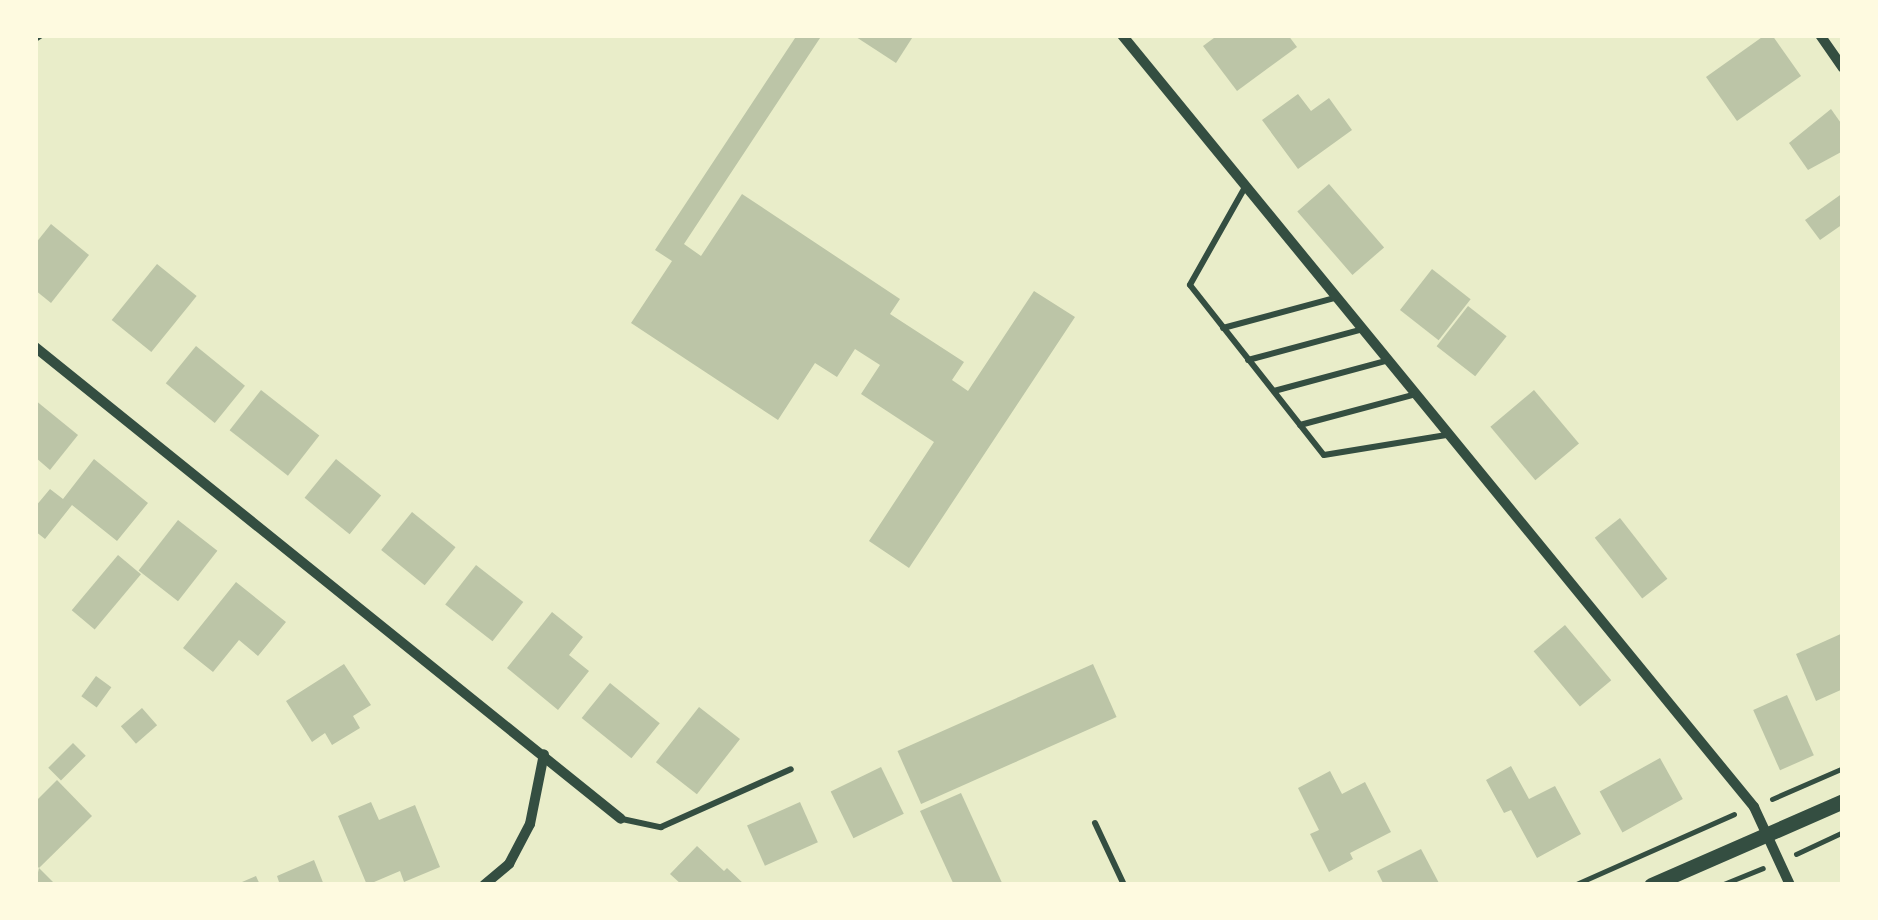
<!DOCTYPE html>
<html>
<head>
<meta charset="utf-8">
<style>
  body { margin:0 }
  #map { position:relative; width:1878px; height:920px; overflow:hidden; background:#e9edc9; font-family:Montserrat,sans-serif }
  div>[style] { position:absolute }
  .building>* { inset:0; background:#bcc5a7; transform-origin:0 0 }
  .path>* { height:5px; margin:-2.5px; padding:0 2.5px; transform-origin:2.5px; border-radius:2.5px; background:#344e41 }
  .service>* { height:6px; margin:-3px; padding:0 3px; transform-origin:3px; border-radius:3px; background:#344e41 }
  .minor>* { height:10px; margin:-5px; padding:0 5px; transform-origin:5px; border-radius:5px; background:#344e41 }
  .tertiary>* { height:15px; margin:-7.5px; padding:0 7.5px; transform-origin:7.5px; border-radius:7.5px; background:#344e41 }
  span { translate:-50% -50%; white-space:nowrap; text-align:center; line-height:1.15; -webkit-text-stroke:8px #fefae0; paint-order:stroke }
  .frame { position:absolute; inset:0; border:38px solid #fefae0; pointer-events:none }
</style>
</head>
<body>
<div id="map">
  <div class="building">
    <div style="clip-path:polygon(797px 35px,822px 35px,684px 244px,701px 256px,742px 194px,900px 299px,890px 314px,964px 362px,952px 380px,968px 391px,1034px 291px,1075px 317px,909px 568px,869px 541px,934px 442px,861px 394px,880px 365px,855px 349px,837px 377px,815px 363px,778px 420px,631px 323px,672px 261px,655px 250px)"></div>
    <div style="clip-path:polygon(853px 35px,914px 35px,896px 63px)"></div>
    <div style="clip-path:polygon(1218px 35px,1288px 35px,1297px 47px,1237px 91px,1203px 46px)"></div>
    <div style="clip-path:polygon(1765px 35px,1772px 35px,1801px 76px,1737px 121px,1706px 77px)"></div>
    <div style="clip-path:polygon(1298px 94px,1311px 111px,1329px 98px,1352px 130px,1298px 169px,1262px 120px)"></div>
    <div style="clip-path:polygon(1831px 109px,1843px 126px,1843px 151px,1808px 170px,1789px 143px)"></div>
    <div style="left:1329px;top:184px;width:84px;height:42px;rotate:49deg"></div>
    <div style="clip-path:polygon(1843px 193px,1843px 224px,1820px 240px,1805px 220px)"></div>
    <div style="clip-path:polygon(51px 224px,89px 255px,51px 303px,35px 290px,35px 244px)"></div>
    <div style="left:157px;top:264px;width:51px;height:72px;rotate:39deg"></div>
    <div style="left:1432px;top:269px;width:49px;height:52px;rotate:38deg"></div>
    <div style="left:1468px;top:306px;width:49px;height:51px;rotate:38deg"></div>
    <div style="left:196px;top:346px;width:63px;height:48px;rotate:39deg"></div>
    <div style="left:261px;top:390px;width:74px;height:51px;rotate:38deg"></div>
    <div style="left:1534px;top:390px;width:70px;height:57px;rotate:50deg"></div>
    <div style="clip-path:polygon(35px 400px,78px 435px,50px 470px,35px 457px)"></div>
    <div style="clip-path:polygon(94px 459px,148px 503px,117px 541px,72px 505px,45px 539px,35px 531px,35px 507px,50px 489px,63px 499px)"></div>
    <div style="left:336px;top:459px;width:58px;height:50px;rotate:39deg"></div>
    <div style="left:412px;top:512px;width:56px;height:49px;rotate:39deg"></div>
    <div style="left:1620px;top:518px;width:77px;height:32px;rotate:52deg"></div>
    <div style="left:178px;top:520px;width:50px;height:64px;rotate:38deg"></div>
    <div style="left:118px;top:555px;width:30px;height:72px;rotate:40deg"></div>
    <div style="left:476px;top:565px;width:60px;height:50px;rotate:38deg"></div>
    <div style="clip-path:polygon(236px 582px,286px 622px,258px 656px,239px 640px,213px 672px,183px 648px)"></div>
    <div style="clip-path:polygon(552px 612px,583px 637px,569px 655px,589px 671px,558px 710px,507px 668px)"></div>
    <div style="left:1565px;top:625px;width:72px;height:41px;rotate:50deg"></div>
    <div style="clip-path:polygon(1843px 633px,1843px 689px,1816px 701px,1796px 654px)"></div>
    <div style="clip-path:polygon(344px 664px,371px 705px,353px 716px,360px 728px,332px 745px,325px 733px,312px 742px,286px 701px)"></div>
    <div style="left:1093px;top:664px;width:58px;height:214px;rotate:66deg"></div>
    <div style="left:96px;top:676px;width:19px;height:25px;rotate:36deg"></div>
    <div style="left:610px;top:683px;width:64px;height:45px;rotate:39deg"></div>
    <div style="left:1787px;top:695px;width:66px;height:37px;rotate:66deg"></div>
    <div style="left:699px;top:707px;width:52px;height:70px;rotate:38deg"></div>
    <div style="left:142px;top:708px;width:23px;height:28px;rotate:49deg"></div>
    <div style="left:73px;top:743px;width:18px;height:35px;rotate:45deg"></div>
    <div style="left:1660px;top:758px;width:47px;height:69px;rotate:61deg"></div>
    <div style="clip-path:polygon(1511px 766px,1529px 799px,1555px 786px,1581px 834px,1537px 858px,1511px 810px,1504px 813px,1486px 780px)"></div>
    <div style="left:881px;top:767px;width:52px;height:56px;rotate:64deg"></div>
    <div style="clip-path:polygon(1330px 771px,1342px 794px,1365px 782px,1391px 832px,1350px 853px,1353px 859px,1329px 872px,1310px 834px,1319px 830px,1298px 788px)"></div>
    <div style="clip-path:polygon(57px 780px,92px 816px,39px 868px,35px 864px,35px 802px)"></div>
    <div style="clip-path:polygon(961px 793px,1003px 885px,954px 885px,920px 811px)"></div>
    <div style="clip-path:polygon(371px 802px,379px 820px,415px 805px,440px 867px,404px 882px,400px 871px,367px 885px,338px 816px)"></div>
    <div style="left:800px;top:802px;width:44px;height:58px;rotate:66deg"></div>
    <div style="clip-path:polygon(697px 846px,724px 871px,727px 868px,745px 885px,682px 885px,670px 874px)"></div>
    <div style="clip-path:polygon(1421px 849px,1440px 885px,1384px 885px,1377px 871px)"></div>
    <div style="clip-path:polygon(314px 860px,324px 885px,280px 885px,277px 876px)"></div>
    <div style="clip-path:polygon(39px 868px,56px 885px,35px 885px)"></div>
    <div style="clip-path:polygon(256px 876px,260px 885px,235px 885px)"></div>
  </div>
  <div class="path">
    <div style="left:35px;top:39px;width:7px;rotate:-34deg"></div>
    <div style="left:1772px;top:799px;width:77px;rotate:-23.6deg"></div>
    <div style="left:1796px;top:854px;width:52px;rotate:-25.1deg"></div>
    <div style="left:1574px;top:885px;width:175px;rotate:-23.9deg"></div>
    <div style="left:1721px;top:885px;width:45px;rotate:-22deg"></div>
  </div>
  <div class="service">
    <div style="left:1244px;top:189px;width:110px;rotate:119.4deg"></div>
    <div style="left:1190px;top:285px;width:216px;rotate:51.8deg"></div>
    <div style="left:1324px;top:455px;width:124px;rotate:-9.3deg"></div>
    <div style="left:1223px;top:328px;width:115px;rotate:-15.1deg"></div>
    <div style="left:1248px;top:360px;width:116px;rotate:-15deg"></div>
    <div style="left:1274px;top:391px;width:115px;rotate:-15.1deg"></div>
    <div style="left:1300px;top:425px;width:117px;rotate:-14.9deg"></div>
    <div style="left:622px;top:819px;width:40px;rotate:12deg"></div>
    <div style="left:661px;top:827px;width:142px;rotate:-24deg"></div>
    <div style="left:1095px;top:823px;width:68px;rotate:64.9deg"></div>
  </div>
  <div class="minor">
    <div style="left:1122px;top:35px;width:998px;rotate:50.69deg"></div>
    <div style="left:1754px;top:807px;width:86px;rotate:65.2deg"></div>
    <div style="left:1820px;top:35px;width:40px;rotate:55.1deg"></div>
    <div style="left:35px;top:347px;width:752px;rotate:38.85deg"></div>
    <div style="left:484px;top:885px;width:33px;rotate:-40deg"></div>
    <div style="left:509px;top:864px;width:45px;rotate:-62.3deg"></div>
    <div style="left:530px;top:824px;width:71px;rotate:-78.7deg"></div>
  </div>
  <div class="tertiary">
    <div style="left:1651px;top:885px;width:210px;rotate:-23.6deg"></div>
  </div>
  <div class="frame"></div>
</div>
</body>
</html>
